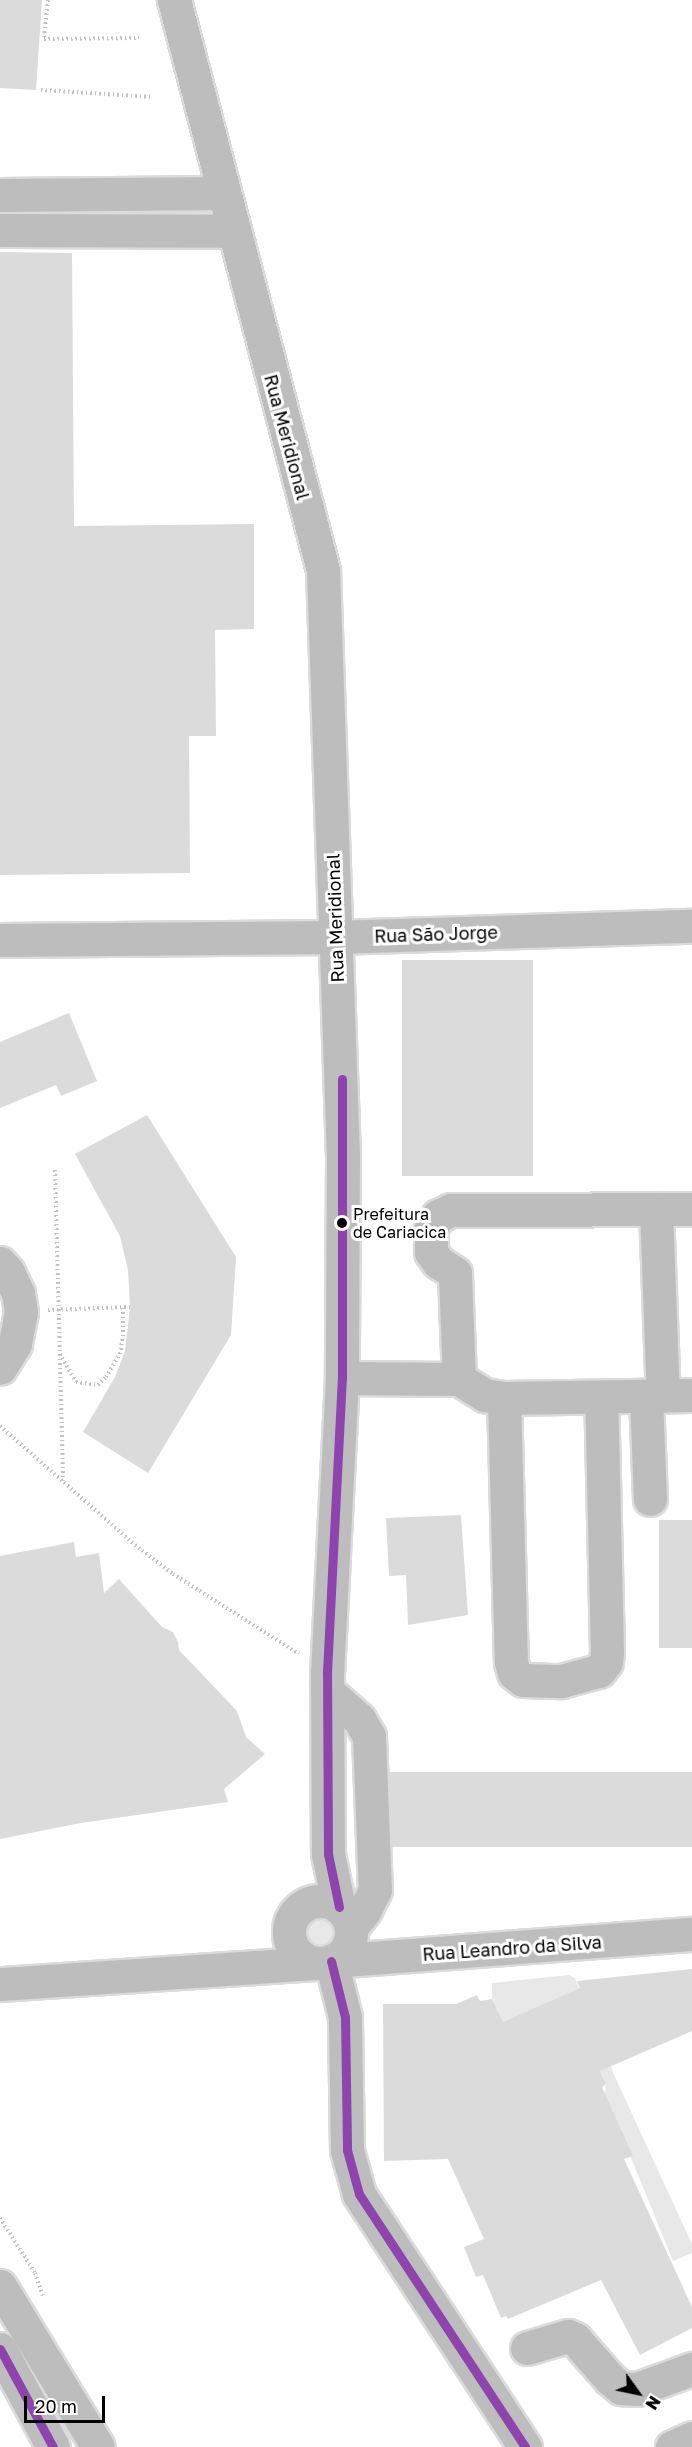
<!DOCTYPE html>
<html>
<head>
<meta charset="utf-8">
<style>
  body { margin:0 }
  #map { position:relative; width:692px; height:2447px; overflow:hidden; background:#fff; font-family:"Golos Text",sans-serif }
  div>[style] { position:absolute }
  .green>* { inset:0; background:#e8e8e8 }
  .building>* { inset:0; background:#dbdbdb; transform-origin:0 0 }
  .path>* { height:4px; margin-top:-2px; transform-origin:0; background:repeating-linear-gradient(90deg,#c2c2c2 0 1.5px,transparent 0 4.5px) }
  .roads { filter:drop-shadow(2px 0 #dbdbdb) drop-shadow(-2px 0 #dbdbdb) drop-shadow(0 2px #dbdbdb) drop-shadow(0 -2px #dbdbdb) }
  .minor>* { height:33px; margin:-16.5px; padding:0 16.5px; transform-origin:16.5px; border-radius:16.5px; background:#bdbdbd }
  .minor>.ring { margin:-16.5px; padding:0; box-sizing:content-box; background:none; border:33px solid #bdbdbd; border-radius:50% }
  .major>* { height:33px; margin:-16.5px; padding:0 16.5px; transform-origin:16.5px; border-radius:16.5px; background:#bdbdbd }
  .bus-1>* { height:9px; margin:-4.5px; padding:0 4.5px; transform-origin:4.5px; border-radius:4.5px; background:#8e44ad }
  .dots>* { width:16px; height:16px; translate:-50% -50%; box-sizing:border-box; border:3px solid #fff; border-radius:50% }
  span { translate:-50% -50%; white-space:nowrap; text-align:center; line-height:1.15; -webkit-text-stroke:6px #fff; paint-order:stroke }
  .bus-label { font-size:16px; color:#000 }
  .left { translate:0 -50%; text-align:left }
  .street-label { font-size:18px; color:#000 }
  .north { position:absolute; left:608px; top:2363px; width:60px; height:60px; -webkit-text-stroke:4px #fff; paint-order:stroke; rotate:123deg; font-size:16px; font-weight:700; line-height:24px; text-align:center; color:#000 }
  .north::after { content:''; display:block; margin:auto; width:21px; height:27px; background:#000; clip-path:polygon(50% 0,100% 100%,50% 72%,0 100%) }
  .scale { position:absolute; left:24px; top:2396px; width:81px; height:27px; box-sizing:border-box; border:3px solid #000; border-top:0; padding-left:8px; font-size:18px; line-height:21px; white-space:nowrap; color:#000; -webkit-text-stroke:4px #fff; paint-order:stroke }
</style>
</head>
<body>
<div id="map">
  <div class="green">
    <div style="clip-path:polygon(323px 1902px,350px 1935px,344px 1950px,294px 1949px,290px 1932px,294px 1917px,304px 1906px)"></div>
    <div style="clip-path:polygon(569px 1975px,575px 1978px,615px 2077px,692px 2244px,692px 2253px,673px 2261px,605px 2094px,606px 2084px,567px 1994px,503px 2023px,492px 1999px,492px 1983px)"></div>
  </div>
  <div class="building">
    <div style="clip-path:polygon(0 0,42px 0,36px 90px,0 88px)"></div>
    <div style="clip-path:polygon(0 252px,72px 253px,74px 526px,254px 524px,254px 629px,215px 630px,216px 736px,189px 736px,190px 873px,0 875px)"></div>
    <div style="left:533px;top:960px;width:216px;height:131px;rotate:90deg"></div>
    <div style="clip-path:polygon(69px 1013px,97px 1081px,61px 1096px,56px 1085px,0 1108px,0 1042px)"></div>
    <div style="clip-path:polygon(147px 1115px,236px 1257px,231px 1335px,148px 1473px,83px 1432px,115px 1377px,125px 1351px,130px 1307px,128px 1270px,120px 1236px,75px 1154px)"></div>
    <div style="clip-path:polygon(461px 1515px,468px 1615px,408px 1625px,406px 1575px,389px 1576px,386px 1518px)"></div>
    <div style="left:659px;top:1520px;width:33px;height:128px"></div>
    <div style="clip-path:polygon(74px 1542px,76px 1557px,99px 1553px,104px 1593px,119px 1579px,162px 1627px,173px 1632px,178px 1642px,179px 1650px,237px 1711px,246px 1737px,265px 1754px,224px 1789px,228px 1802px,81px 1823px,0 1839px,0 1556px)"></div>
    <div style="left:692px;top:1772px;width:75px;height:303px;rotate:90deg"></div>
    <div style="clip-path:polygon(692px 1969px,692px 2031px,600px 2071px,606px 2084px,602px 2087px,633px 2156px,624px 2159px,692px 2307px,692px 2328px,640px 2355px,601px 2280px,508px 2319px,506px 2316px,501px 2318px,483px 2275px,476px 2277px,464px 2247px,484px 2239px,448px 2159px,384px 2161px,383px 2004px,456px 2004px,477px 1995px,480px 2001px,492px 1999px,503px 2022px,580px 1988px,577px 1981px)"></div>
  </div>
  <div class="path">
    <div style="left:48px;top:0;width:39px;rotate:96deg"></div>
    <div style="left:44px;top:39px;width:95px;rotate:-0.6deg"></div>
    <div style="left:41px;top:90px;width:112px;rotate:3.6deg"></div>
    <div style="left:55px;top:1170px;width:311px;rotate:88.5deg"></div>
    <div style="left:48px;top:1310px;width:82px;rotate:-2.1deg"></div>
    <div style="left:60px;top:1354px;width:32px;rotate:60deg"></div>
    <div style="left:76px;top:1382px;width:22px;rotate:8deg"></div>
    <div style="left:98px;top:1385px;width:11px;rotate:-45deg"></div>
    <div style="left:106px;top:1377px;width:27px;rotate:-59deg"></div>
    <div style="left:120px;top:1354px;width:18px;rotate:-81deg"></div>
    <div style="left:123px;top:1336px;width:29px;rotate:-90deg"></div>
    <div style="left:0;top:1426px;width:180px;rotate:41.4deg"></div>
    <div style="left:135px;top:1545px;width:48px;rotate:37.3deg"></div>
    <div style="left:173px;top:1574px;width:149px;rotate:32.4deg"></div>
    <div style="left:0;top:2218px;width:65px;rotate:57.5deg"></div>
    <div style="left:35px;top:2273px;width:24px;rotate:71deg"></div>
  </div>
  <div class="roads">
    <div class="minor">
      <div style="left:174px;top:0;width:589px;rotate:75.35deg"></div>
      <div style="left:323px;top:570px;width:587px;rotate:88.05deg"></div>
      <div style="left:343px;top:1157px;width:221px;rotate:90.3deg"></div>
      <div style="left:342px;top:1378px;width:294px;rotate:92.9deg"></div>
      <div style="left:327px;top:1672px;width:182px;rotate:89.7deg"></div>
      <div style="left:328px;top:1854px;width:54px;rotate:78.3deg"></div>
      <div style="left:0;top:195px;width:224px;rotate:-0.5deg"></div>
      <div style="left:0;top:230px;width:233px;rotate:0.2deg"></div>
      <div style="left:0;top:940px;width:336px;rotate:-0.5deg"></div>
      <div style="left:336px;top:937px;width:356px;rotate:-1.8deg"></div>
      <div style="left:656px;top:1209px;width:187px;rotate:87.9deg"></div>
      <div style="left:0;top:1263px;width:12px;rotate:48deg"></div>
      <div style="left:8px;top:1272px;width:23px;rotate:65deg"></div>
      <div style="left:18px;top:1293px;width:19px;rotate:81deg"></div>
      <div style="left:21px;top:1312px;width:33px;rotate:101deg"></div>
      <div style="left:15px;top:1344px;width:28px;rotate:122deg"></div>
      <div style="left:342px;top:1378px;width:117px;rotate:0.5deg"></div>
      <div style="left:459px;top:1379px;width:31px;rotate:32deg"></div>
      <div style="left:485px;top:1395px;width:19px;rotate:9deg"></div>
      <div style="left:504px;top:1398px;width:188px;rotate:-0.9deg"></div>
      <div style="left:459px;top:1379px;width:106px;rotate:-92.2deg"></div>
      <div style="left:455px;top:1273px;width:20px;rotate:-147deg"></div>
      <div style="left:438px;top:1262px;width:12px;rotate:-125deg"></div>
      <div style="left:431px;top:1252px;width:25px;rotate:-90deg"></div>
      <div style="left:431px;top:1227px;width:13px;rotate:-58deg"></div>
      <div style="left:438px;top:1216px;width:14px;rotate:-25deg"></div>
      <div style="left:451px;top:1210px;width:241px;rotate:-0.2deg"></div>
      <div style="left:646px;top:1396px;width:103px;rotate:87.8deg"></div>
      <div style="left:504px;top:1398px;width:264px;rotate:88.5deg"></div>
      <div style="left:511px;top:1662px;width:11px;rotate:75deg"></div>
      <div style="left:514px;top:1673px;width:11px;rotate:38deg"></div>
      <div style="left:523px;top:1680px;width:38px;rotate:2deg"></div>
      <div style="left:561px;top:1681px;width:39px;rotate:-15deg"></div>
      <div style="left:599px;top:1671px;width:11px;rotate:-52deg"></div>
      <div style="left:606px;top:1662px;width:10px;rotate:-84deg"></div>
      <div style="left:607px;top:1652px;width:255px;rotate:-91.3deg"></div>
      <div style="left:327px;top:1691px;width:43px;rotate:41.2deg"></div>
      <div style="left:359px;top:1719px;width:20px;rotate:60deg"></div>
      <div style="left:369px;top:1736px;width:154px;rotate:87.8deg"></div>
      <div style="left:375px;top:1890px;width:22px;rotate:117deg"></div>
      <div style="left:365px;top:1910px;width:23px;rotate:128deg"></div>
      <div class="ring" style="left:289px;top:1901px;width:29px;height:29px"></div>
      <div style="left:0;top:1984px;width:315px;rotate:-3.8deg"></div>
      <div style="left:527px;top:2348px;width:43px;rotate:-16.3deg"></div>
      <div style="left:568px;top:2336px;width:8px;rotate:23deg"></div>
      <div style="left:575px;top:2339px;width:52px;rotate:48.9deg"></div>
      <div style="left:609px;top:2378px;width:16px;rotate:40deg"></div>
      <div style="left:621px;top:2388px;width:16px;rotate:4deg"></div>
      <div style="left:637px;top:2389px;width:59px;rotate:-20deg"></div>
      <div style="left:525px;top:2447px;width:303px;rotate:-123.3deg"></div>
      <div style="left:359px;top:2194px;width:46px;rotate:-105.3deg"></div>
      <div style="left:347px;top:2150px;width:133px;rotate:-90.9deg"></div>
      <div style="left:345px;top:2017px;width:58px;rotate:-104deg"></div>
      <div style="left:331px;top:1961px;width:362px;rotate:-4.3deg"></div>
      <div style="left:672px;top:2447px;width:22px;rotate:-24deg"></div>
    </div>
    <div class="major">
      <div style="left:0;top:2286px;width:188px;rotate:58.7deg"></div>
      <div style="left:0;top:2349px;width:111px;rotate:61.6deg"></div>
    </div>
  </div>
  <div class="bus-1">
    <div style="left:339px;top:1907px;width:54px;rotate:-101.7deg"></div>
    <div style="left:328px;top:1854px;width:182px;rotate:-90.3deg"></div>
    <div style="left:327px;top:1672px;width:294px;rotate:-87.1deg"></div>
    <div style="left:342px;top:1378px;width:299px;rotate:-90deg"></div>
    <div style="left:331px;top:1961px;width:58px;rotate:76deg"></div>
    <div style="left:345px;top:2017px;width:133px;rotate:89.1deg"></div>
    <div style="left:347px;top:2150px;width:46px;rotate:74.7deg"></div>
    <div style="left:359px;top:2194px;width:303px;rotate:56.7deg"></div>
    <div style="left:0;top:2349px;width:111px;rotate:61.6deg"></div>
  </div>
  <div class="dots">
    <div style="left:342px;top:1223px;background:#000"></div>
  </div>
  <div class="bus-label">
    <span class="left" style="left:353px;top:1223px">Prefeitura<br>de Cariacica</span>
  </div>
  <div class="street-label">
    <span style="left:287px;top:437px;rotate:75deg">Rua Meridional</span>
    <span style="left:335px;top:918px;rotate:-92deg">Rua Meridional</span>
    <span style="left:436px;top:934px;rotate:-2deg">Rua São Jorge</span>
    <span style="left:512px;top:1948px;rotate:-4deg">Rua Leandro da Silva</span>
  </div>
  <div class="north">N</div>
  <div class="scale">20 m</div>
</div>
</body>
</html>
